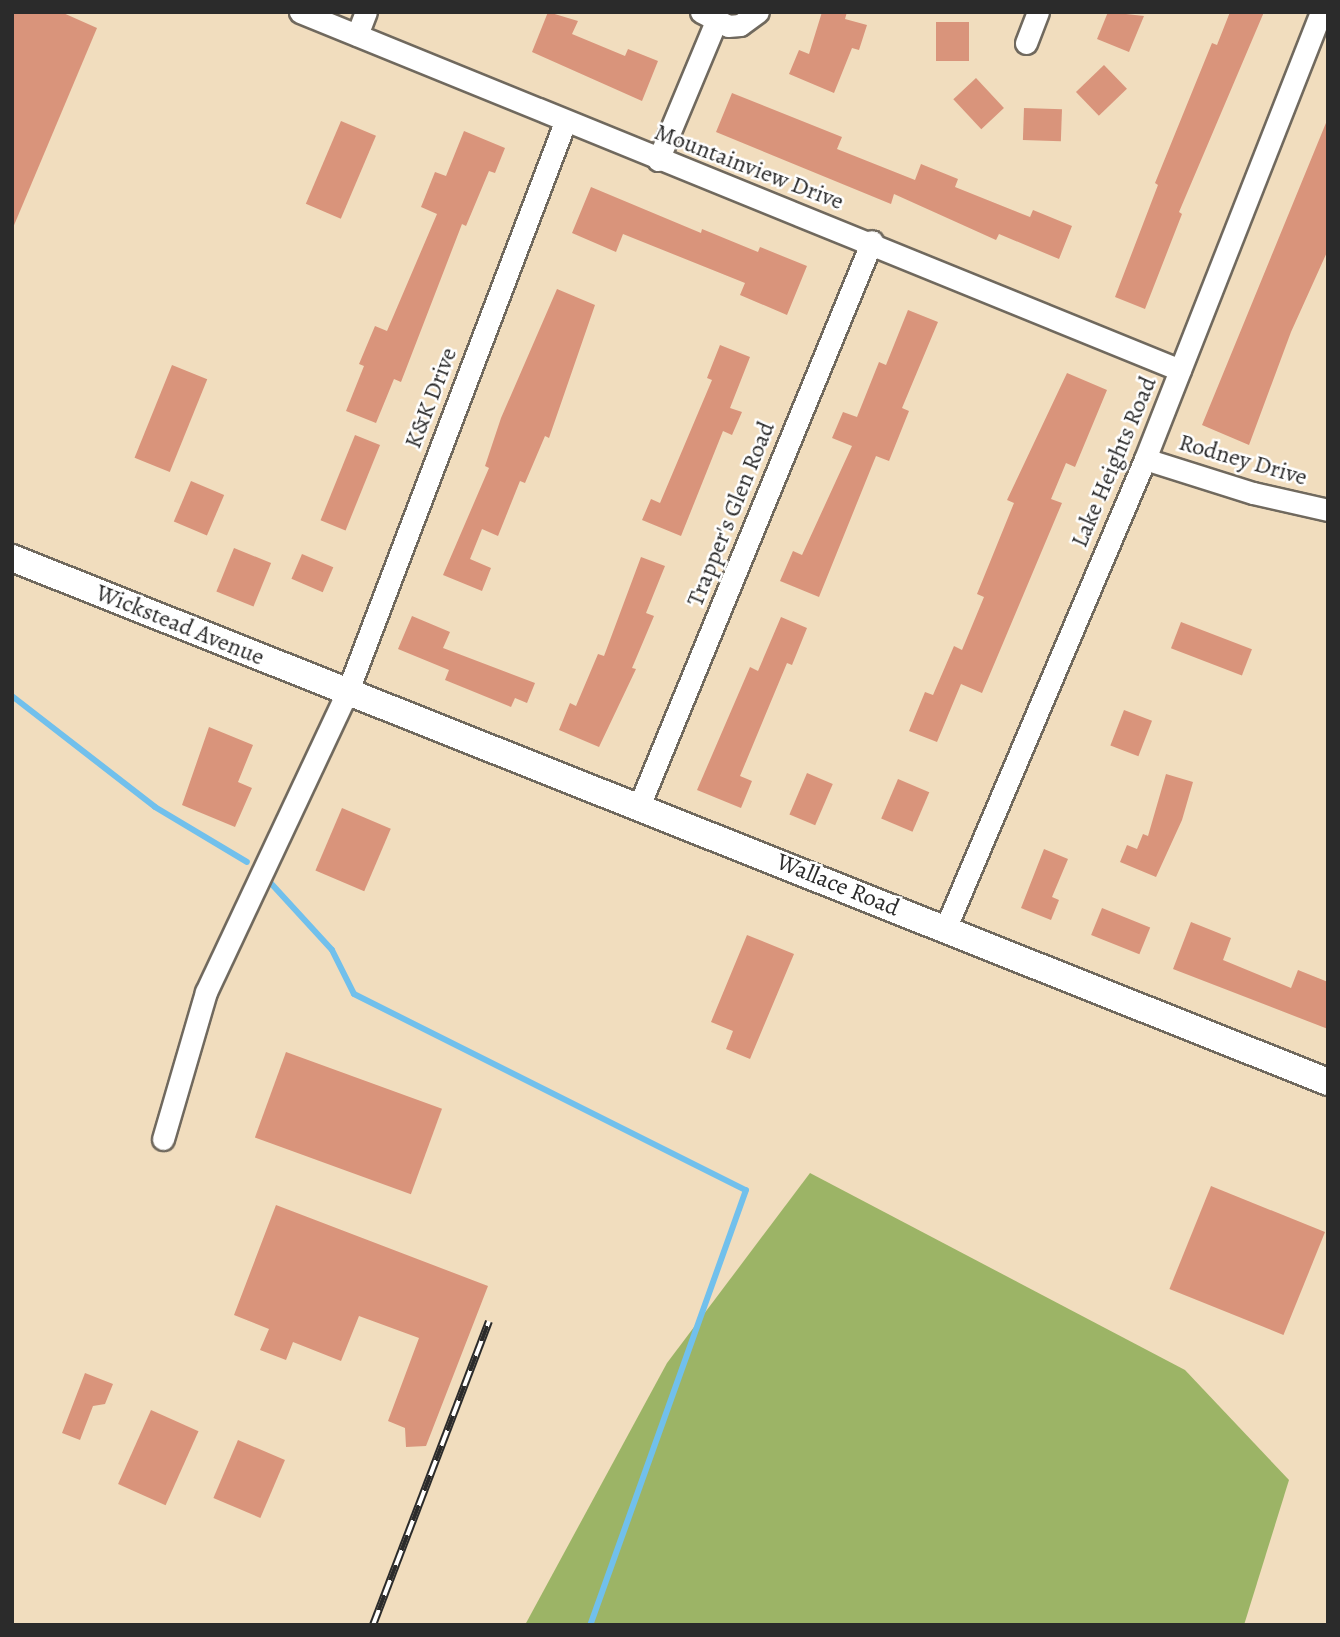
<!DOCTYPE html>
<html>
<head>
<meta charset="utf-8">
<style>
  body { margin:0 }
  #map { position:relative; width:1340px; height:1637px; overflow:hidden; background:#f1ddbe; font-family:Alegreya,serif }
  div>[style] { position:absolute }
  .forest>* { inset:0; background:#9cb466 }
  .stream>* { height:6px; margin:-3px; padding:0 3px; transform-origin:3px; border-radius:3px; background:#71c0ec }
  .building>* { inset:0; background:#d9947b; transform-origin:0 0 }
  .roads { filter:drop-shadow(2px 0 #70695e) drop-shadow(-2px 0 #70695e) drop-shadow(0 2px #70695e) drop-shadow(0 -2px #70695e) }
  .minor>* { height:21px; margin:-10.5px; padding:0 10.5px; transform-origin:10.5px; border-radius:10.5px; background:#fff }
  .tertiary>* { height:26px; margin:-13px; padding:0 13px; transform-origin:13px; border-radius:13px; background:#fff }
  .rail>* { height:8px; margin-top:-4px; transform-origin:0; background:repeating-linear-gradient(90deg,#fff 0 16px,#2b2b2b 0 32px); box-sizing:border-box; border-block:2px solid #2b2b2b }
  span { translate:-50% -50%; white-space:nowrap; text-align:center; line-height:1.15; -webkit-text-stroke:5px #fff; paint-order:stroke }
  .street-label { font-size:24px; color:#2b2b2b }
  .frame { position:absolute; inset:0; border:14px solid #2b2b2b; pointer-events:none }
</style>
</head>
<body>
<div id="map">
  <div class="forest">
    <div style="clip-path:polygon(810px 1173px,1185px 1370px,1289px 1480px,1244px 1625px,525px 1625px,667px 1363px)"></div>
  </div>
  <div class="stream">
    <div style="left:12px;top:696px;width:181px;rotate:37.8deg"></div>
    <div style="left:155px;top:807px;width:107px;rotate:30.9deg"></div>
    <div style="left:267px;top:879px;width:96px;rotate:47.5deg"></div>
    <div style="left:332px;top:950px;width:49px;rotate:63.4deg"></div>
    <div style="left:354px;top:994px;width:438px;rotate:26.6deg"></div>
    <div style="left:746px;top:1190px;width:462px;rotate:109.7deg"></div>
  </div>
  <div class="building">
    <div style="clip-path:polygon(12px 12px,61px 12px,97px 28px,12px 230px)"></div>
    <div style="clip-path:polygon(548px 12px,578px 21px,572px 34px,625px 56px,628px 49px,658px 61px,642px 101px,532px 52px)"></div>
    <div style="clip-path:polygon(822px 12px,847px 12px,845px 19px,867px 25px,859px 50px,852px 48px,834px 93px,789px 74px,799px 50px,809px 54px)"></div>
    <div style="clip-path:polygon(1108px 12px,1144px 16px,1129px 52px,1097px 39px)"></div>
    <div style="clip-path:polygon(1230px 12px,1264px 12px,1179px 212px,1182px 214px,1145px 309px,1115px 297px,1158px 185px,1155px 183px,1212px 43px,1217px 45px)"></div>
    <div style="left:936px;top:22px;width:33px;height:39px"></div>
    <div style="left:1104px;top:65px;width:33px;height:39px;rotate:46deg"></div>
    <div style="left:976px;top:78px;width:41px;height:31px;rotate:47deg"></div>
    <div style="clip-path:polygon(732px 93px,842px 137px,837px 149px,915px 180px,921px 164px,958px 179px,955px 187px,1030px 217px,1033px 210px,1072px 226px,1059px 259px,999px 234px,996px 240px,894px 194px,891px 204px,716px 132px)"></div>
    <div style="left:1024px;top:108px;width:38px;height:32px;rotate:2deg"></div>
    <div style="clip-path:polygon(1328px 118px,1328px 250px,1291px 332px,1249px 445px,1202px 425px)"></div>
    <div style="left:341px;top:121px;width:38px;height:90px;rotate:23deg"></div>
    <div style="clip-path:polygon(464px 131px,505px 148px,495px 173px,489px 171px,466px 226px,462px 224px,401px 382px,394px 379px,376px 423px,346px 411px,364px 366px,359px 364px,375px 326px,387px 331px,437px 214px,421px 207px,435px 172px,446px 176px)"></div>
    <div style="clip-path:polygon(591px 187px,701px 233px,702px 229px,758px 252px,760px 247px,807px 266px,787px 315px,740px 295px,745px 283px,623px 234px,616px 252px,572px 233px)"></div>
    <div style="clip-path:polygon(557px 289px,595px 305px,549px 438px,545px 436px,525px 483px,520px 481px,498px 536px,482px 529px,470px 559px,491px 568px,482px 591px,443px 575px,489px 468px,485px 466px,501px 418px)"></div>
    <div style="clip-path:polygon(908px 310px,938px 322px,902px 408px,909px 411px,889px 461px,876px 456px,819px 597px,780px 581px,793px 551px,802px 555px,852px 446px,832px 438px,843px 412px,857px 417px,879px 362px,886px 365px)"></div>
    <div style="clip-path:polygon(720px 345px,750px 357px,730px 408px,742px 412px,732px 435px,723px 431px,681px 536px,642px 520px,651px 499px,660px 503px,712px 380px,707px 378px)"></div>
    <div style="left:172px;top:365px;width:38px;height:100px;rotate:22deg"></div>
    <div style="clip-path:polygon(1067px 373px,1107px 390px,1075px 467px,1066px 463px,1051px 499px,1062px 503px,982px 693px,961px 684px,937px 742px,909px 731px,925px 692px,933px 695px,954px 646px,962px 650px,984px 597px,977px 594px,1014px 503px,1007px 500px)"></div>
    <div style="left:355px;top:435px;width:27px;height:92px;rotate:22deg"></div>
    <div style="left:191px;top:481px;width:36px;height:44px;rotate:23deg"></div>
    <div style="left:234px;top:548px;width:40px;height:47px;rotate:22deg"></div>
    <div style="left:302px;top:554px;width:34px;height:27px;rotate:23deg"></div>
    <div style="clip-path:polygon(641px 557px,665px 566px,646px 613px,654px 616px,632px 668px,636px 669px,599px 747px,559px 730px,570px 703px,576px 706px,598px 654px,604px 656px)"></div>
    <div style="clip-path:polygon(412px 616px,450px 632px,443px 648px,535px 683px,527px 703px,515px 698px,511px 707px,445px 680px,449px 670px,398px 649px)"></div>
    <div style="clip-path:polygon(781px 617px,807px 628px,792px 665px,787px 663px,740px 776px,752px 781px,741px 808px,697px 790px,750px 667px,758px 671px)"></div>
    <div style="left:1181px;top:622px;width:76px;height:28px;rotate:21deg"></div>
    <div style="left:1124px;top:710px;width:30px;height:38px;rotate:21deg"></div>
    <div style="clip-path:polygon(209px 727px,253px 745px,238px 782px,252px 788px,235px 827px,182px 805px)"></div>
    <div style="left:807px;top:773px;width:28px;height:45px;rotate:23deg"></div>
    <div style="clip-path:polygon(1166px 774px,1193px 782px,1182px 820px,1156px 877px,1120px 862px,1127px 845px,1137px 849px,1143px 834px,1148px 836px)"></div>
    <div style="left:898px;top:779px;width:34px;height:43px;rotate:23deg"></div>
    <div style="left:342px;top:808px;width:53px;height:68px;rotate:23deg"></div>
    <div style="clip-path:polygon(1044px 849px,1068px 859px,1052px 897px,1059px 900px,1051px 920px,1021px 908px)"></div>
    <div style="left:1102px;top:908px;width:52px;height:29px;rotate:22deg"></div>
    <div style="clip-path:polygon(1191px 922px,1231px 938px,1223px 960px,1291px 988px,1298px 970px,1328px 982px,1328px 1029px,1173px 969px)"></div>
    <div style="clip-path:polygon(747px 935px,794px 954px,750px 1059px,726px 1049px,733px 1031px,711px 1022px)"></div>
    <div style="left:286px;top:1052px;width:166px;height:91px;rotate:20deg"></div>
    <div style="left:1211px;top:1186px;width:123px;height:111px;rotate:22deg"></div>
    <div style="clip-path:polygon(276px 1205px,488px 1286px,426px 1446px,406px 1447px,405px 1428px,388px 1421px,419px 1338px,359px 1316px,341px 1361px,293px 1342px,286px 1360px,260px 1350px,269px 1329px,234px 1315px)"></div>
    <div style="clip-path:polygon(85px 1373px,113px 1384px,105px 1404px,93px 1406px,80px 1440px,62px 1433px)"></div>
    <div style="left:151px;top:1410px;width:52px;height:81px;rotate:24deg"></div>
    <div style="left:238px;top:1440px;width:51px;height:63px;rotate:23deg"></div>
  </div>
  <div class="roads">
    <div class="minor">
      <div style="left:300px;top:12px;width:950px;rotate:22.14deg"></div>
      <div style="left:701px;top:12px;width:30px;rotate:27deg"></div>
      <div style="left:728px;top:26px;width:12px;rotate:-5deg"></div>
      <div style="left:740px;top:25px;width:22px;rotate:-36deg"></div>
      <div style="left:357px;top:35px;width:25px;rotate:-69deg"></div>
      <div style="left:1026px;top:43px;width:33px;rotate:-69deg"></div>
      <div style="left:658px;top:160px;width:147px;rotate:-67.3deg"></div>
      <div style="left:1145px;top:459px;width:113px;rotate:17.5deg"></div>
      <div style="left:1253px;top:493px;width:77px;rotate:12.8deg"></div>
      <div style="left:639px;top:806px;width:611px;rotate:-67.59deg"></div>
      <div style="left:946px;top:927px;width:509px;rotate:-66.96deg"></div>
      <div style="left:1145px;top:459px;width:480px;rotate:-68.5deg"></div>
      <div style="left:163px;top:1139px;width:153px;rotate:-73.7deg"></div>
      <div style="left:206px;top:992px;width:331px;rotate:-64.8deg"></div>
      <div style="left:347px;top:693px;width:611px;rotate:-69.1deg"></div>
    </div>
    <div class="tertiary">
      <div style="left:12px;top:558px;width:1416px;rotate:21.71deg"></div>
    </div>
  </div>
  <div class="rail">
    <div style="left:373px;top:1625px;width:325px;rotate:-69.1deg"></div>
  </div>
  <div class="street-label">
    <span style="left:749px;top:167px;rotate:21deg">Mountainview Drive</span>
    <span style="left:431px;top:398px;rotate:-69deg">K&amp;K Drive</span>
    <span style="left:1243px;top:460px;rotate:16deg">Rodney Drive</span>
    <span style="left:1114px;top:462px;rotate:-67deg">Lake Heights Road</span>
    <span style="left:731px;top:514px;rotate:-68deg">Trapper's Glen Road</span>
    <span style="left:180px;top:625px;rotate:22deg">Wickstead Avenue</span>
    <span style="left:838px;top:885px;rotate:22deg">Wallace Road</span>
  </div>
  <div class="frame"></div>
</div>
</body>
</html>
